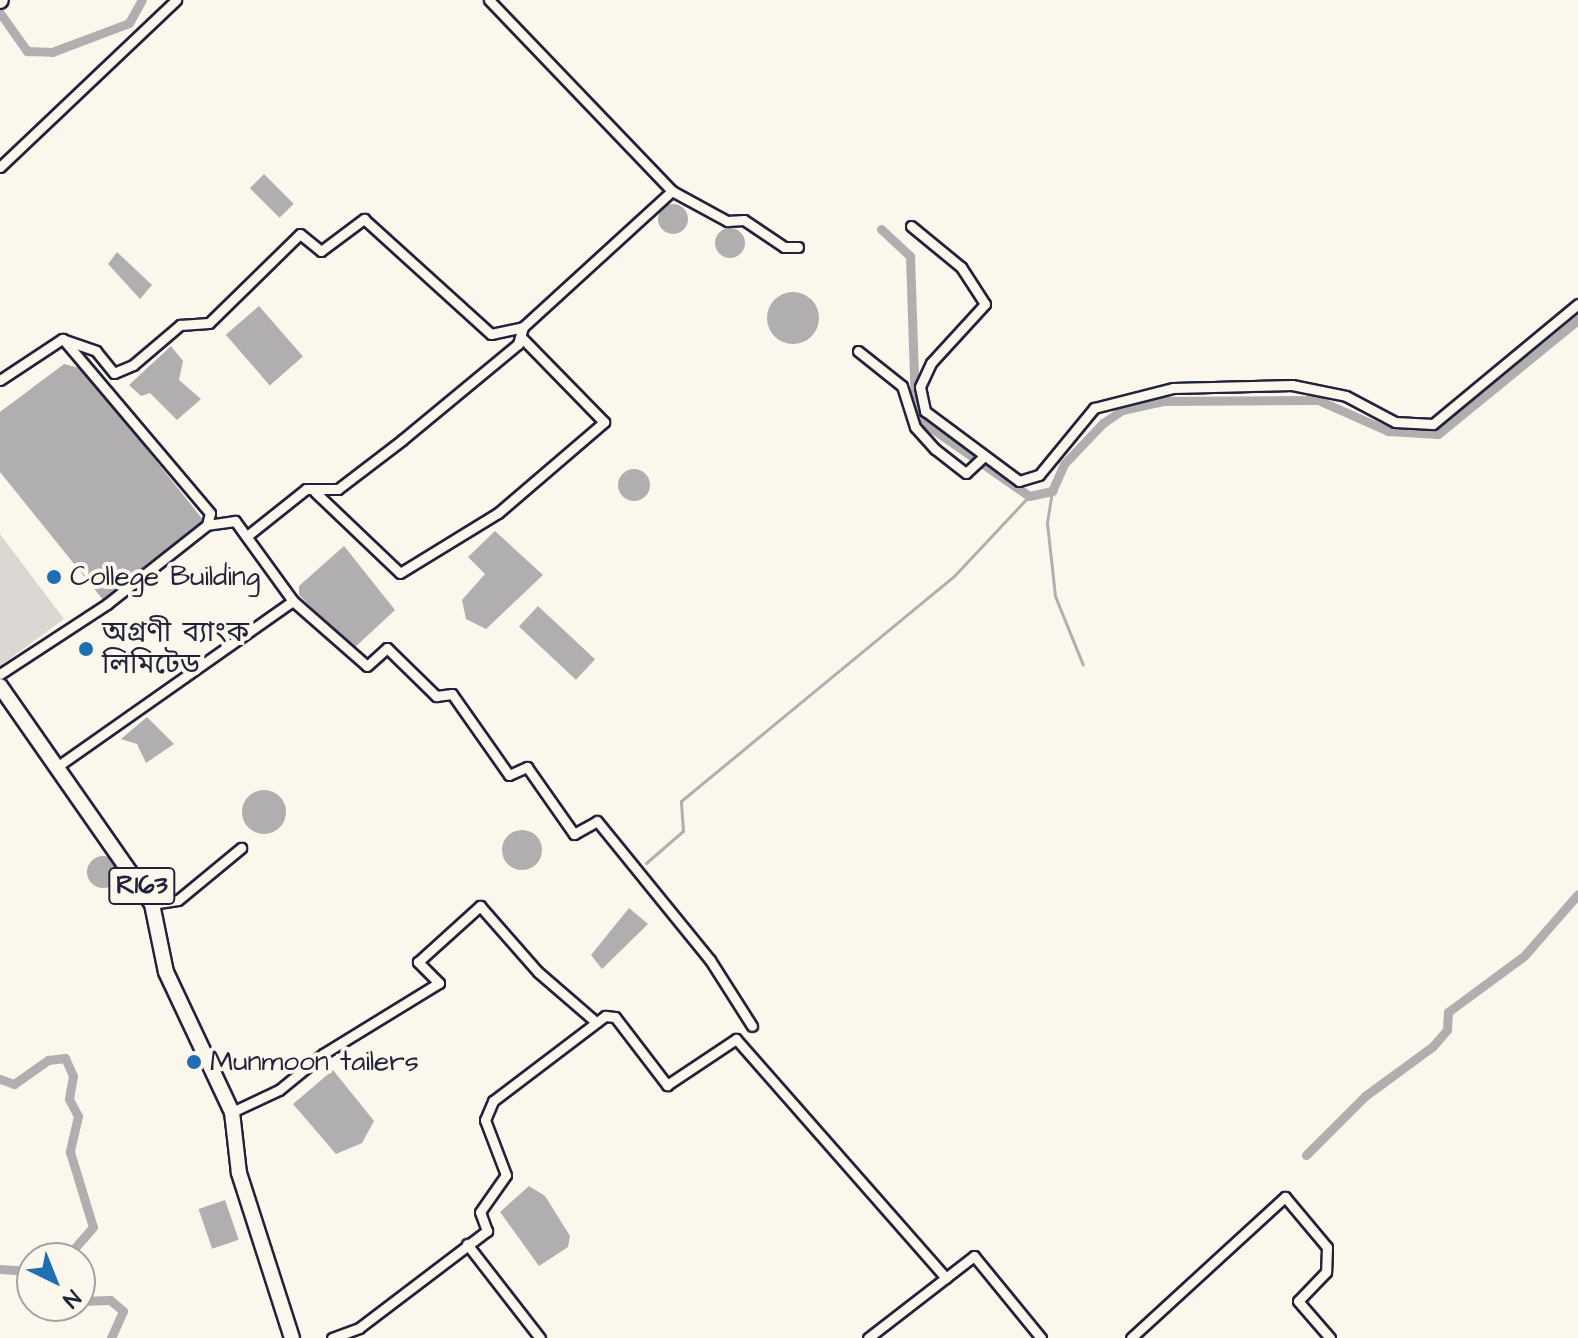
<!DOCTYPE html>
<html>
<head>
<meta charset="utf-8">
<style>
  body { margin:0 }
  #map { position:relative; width:1578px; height:1338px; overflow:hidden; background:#fbf7ec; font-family:"Architects Daughter","Noto Sans Bengali",sans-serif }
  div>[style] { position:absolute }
  .green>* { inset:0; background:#dbd8d3 }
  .water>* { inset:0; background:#b1aeb0; transform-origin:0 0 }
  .round { border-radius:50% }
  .stream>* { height:3px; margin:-1.5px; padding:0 1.5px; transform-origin:1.5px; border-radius:1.5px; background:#b1aeb0 }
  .canal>* { height:9px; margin:-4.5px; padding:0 4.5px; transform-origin:4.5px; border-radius:4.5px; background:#b1aeb0 }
  .roads { filter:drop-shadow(2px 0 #22223b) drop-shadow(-2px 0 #22223b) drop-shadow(0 2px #22223b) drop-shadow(0 -2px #22223b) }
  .street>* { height:9px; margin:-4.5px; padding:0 4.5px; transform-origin:4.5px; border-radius:4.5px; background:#fbf7ec }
  .secondary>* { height:14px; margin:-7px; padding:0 7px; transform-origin:7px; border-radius:7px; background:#fbf7ec }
  .primary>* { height:14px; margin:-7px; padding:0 7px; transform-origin:7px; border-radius:7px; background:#fbf7ec }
  .dots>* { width:22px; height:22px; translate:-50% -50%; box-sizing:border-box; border:4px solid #fbf7ec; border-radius:50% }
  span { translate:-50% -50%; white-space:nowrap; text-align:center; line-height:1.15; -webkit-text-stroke:8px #fbf7ec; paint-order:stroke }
  .shield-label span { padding:2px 6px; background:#fbf7ec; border:2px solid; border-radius:6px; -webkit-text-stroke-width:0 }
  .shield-label { font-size:26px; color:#22223b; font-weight:700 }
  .poi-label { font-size:28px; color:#22223b }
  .left { translate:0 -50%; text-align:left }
  .north { position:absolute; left:16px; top:1242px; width:80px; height:80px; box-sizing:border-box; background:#fbf7ec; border:2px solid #a4a2a5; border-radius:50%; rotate:137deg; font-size:22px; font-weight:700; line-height:32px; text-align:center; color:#22223b }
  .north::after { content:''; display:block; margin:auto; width:28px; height:36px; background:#1f6fb2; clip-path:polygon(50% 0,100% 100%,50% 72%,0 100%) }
</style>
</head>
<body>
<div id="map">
  <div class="green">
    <div style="clip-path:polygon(0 534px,64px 619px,0 666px)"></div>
  </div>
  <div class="water">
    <div style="left:264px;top:174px;width:42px;height:20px;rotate:45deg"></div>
    <div class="round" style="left:658px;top:204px;width:30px;height:30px"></div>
    <div class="round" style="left:715px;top:228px;width:30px;height:30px"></div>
    <div style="clip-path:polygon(117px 252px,152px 285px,140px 299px,108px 264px)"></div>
    <div class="round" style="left:767px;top:292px;width:52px;height:52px"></div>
    <div style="left:259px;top:306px;width:67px;height:44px;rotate:49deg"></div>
    <div style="clip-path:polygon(171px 346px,183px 361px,179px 380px,201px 399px,177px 420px,150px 393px,141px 396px,129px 385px)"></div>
    <div style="clip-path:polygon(64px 364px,83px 369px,204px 521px,104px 601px,0 472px,0 412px)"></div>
    <div class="round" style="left:618px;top:469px;width:32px;height:32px"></div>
    <div style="clip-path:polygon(495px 531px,543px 575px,486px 629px,466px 619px,462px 600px,485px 574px,468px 557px)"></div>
    <div style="clip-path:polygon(344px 546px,395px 610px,353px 649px,299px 595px,299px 586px)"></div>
    <div style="left:538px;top:606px;width:78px;height:28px;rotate:43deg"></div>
    <div style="clip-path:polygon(147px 717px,174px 744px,146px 763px,137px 744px,121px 739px)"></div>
    <div class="round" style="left:242px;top:790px;width:44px;height:44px"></div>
    <div class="round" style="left:502px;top:830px;width:40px;height:40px"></div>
    <div class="round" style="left:87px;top:856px;width:32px;height:32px"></div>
    <div style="clip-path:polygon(629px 908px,648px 924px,602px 969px,591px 955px)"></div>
    <div style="clip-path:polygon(333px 1070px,374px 1121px,362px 1143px,336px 1154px,293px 1104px)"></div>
    <div style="clip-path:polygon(529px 1186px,545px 1196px,570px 1236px,568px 1247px,539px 1266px,500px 1212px)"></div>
    <div style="left:225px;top:1200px;width:42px;height:28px;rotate:71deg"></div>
  </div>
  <div class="stream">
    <div style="left:1052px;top:491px;width:32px;rotate:99deg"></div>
    <div style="left:1047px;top:523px;width:73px;rotate:83.7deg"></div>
    <div style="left:1055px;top:596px;width:74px;rotate:67.9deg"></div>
    <div style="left:646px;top:863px;width:49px;rotate:-40.9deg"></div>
    <div style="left:683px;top:831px;width:30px;rotate:-94deg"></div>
    <div style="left:681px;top:801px;width:354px;rotate:-39.5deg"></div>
    <div style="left:954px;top:576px;width:110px;rotate:-46.8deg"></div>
  </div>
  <div class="canal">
    <div style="left:0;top:13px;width:47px;rotate:54.6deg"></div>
    <div style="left:27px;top:51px;width:25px;rotate:2deg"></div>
    <div style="left:52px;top:52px;width:82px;rotate:-20.6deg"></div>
    <div style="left:129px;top:23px;width:26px;rotate:-61deg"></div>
    <div style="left:881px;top:229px;width:40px;rotate:43deg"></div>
    <div style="left:910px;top:256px;width:147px;rotate:88.1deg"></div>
    <div style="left:915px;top:403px;width:22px;rotate:66deg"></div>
    <div style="left:924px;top:423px;width:128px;rotate:34.8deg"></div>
    <div style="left:1029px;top:496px;width:24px;rotate:-12deg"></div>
    <div style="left:1052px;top:491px;width:30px;rotate:-66deg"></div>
    <div style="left:1064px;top:464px;width:57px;rotate:-46.4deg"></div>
    <div style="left:1103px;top:423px;width:23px;rotate:-34deg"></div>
    <div style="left:1122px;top:410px;width:42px;rotate:-12.4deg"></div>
    <div style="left:1163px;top:401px;width:155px;rotate:-0.4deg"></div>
    <div style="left:1318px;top:400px;width:77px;rotate:23.9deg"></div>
    <div style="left:1388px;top:431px;width:50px;rotate:3.4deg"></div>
    <div style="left:1438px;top:434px;width:181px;rotate:-39.2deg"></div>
    <div style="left:0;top:1079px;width:15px;rotate:20deg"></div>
    <div style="left:14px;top:1084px;width:42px;rotate:-35.2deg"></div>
    <div style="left:48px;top:1060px;width:17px;rotate:-7deg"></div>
    <div style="left:65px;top:1058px;width:20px;rotate:66deg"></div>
    <div style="left:73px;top:1076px;width:23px;rotate:100deg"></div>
    <div style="left:69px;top:1099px;width:19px;rotate:62deg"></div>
    <div style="left:78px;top:1116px;width:37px;rotate:103deg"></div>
    <div style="left:70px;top:1152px;width:78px;rotate:73deg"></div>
    <div style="left:93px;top:1227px;width:41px;rotate:131.1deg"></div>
    <div style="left:1306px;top:1155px;width:83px;rotate:-45deg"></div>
    <div style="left:1365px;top:1096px;width:84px;rotate:-36.3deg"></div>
    <div style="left:1433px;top:1046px;width:21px;rotate:-49deg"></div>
    <div style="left:1447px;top:1030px;width:18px;rotate:-87deg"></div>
    <div style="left:1448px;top:1012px;width:94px;rotate:-36.4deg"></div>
    <div style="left:1524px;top:956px;width:82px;rotate:-48.9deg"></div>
    <div style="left:0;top:1269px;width:32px;rotate:4deg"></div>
    <div style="left:80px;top:1301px;width:30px;rotate:-2deg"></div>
    <div style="left:110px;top:1300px;width:17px;rotate:40deg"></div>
    <div style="left:123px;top:1311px;width:30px;rotate:114deg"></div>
  </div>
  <div class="roads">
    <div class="street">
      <div style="left:489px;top:0;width:265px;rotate:46.2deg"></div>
      <div style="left:0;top:167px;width:243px;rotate:-43.5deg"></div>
      <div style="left:911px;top:226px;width:65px;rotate:39.4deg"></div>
      <div style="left:961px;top:267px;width:44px;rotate:57deg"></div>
      <div style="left:985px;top:304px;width:80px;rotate:132.5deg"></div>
      <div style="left:931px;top:363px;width:26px;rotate:115deg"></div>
      <div style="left:920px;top:387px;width:25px;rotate:78deg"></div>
      <div style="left:925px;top:411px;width:117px;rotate:36.7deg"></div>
      <div style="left:1019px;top:481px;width:21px;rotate:-17deg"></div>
      <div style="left:1039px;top:475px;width:87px;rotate:-50.6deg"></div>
      <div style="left:1094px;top:408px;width:81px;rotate:-14.2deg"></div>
      <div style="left:1173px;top:388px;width:119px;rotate:-1.4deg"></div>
      <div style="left:1292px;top:385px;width:55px;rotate:11.5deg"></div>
      <div style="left:1346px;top:396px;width:55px;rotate:28deg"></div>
      <div style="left:1395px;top:422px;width:38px;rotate:3deg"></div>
      <div style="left:1433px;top:424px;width:188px;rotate:-39.6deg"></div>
      <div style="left:858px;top:351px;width:56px;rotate:38.5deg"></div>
      <div style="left:902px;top:386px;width:43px;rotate:72.4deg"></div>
      <div style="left:915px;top:427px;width:30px;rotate:48deg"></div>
      <div style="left:935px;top:449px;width:39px;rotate:38deg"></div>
      <div style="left:966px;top:473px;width:22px;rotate:-43deg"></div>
      <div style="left:0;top:380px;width:74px;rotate:-33.5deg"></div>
      <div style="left:62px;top:339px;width:36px;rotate:19deg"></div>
      <div style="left:96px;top:351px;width:28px;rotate:51deg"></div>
      <div style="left:114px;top:373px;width:21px;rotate:-23deg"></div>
      <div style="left:133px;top:365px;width:62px;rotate:-40.4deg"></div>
      <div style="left:180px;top:325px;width:29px;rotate:-4deg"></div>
      <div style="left:209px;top:323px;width:127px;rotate:-44.4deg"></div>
      <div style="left:300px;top:234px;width:27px;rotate:39deg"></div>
      <div style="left:321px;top:251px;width:54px;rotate:-36.7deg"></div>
      <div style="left:364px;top:219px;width:171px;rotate:42.2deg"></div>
      <div style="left:491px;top:334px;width:33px;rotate:-12deg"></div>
      <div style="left:315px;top:492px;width:117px;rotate:43.6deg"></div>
      <div style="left:400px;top:573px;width:115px;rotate:-31.5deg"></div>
      <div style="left:498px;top:513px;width:140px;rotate:-40.6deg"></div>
      <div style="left:604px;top:422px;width:119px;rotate:-134.3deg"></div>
      <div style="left:247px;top:536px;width:75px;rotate:-38.5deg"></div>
      <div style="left:306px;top:489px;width:32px"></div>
      <div style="left:338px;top:489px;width:81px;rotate:-37.4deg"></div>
      <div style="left:402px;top:440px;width:151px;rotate:-39.6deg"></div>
      <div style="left:518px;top:344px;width:18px;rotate:-74deg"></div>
      <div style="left:523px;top:327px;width:202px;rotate:-42.4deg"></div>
      <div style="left:672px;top:191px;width:63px;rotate:28.6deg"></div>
      <div style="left:727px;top:221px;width:17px;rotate:-3deg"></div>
      <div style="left:744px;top:220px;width:48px;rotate:34deg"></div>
      <div style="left:784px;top:247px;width:14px"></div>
      <div style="left:293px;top:601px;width:98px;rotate:41.3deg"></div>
      <div style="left:367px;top:666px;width:27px;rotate:-42deg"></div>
      <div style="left:387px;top:648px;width:69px;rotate:44.4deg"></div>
      <div style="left:436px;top:696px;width:16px;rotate:-7deg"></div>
      <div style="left:452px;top:694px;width:99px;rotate:54.9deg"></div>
      <div style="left:509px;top:775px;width:20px;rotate:-24deg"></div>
      <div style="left:527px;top:767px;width:82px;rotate:55deg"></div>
      <div style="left:574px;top:834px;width:26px;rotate:-29deg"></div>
      <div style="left:597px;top:821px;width:179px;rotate:50.9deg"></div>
      <div style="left:710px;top:960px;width:78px;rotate:57.5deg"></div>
      <div style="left:0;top:674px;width:128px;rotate:-33.2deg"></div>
      <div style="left:107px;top:604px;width:127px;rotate:-38.3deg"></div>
      <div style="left:207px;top:525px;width:12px;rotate:-76deg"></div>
      <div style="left:210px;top:513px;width:228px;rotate:-130.2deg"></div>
      <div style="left:58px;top:766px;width:287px;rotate:-35.1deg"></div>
      <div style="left:293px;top:601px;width:99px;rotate:-125.9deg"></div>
      <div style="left:235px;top:521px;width:28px;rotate:172deg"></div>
      <div style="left:152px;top:904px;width:26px;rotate:-9deg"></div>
      <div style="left:178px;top:900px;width:82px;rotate:-39.5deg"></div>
      <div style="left:232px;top:1112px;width:52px;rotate:-25.1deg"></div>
      <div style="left:279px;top:1090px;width:57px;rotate:-39.3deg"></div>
      <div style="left:323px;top:1054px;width:136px;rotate:-31.5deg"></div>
      <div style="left:439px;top:983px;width:30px;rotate:-135deg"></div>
      <div style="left:418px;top:962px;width:84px;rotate:-42.1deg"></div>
      <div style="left:480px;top:906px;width:88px;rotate:48.7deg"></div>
      <div style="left:538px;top:972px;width:77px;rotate:40.8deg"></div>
      <div style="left:467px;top:1244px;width:119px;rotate:52.2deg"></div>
      <div style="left:332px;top:1338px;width:29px;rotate:-20deg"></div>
      <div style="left:359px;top:1328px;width:161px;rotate:-37.2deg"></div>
      <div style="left:487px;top:1231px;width:20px;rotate:-110deg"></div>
      <div style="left:480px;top:1212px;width:45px;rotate:-54.9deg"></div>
      <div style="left:506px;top:1175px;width:59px;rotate:-110.9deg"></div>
      <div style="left:485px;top:1120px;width:21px;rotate:-67deg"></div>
      <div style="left:493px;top:1101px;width:141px;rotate:-37.2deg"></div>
      <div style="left:605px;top:1016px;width:10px;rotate:6deg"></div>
      <div style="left:615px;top:1017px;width:86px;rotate:52.6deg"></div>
      <div style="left:667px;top:1085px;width:83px;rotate:-33.7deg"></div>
      <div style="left:736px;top:1039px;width:318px;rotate:48.7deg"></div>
      <div style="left:868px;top:1338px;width:134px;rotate:-37.7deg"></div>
      <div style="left:974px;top:1256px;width:106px;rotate:50.7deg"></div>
      <div style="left:1131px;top:1338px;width:209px;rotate:-42.5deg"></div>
      <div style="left:1285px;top:1197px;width:65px;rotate:50deg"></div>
      <div style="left:1327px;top:1247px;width:25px;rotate:92deg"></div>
      <div style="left:1326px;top:1272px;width:40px;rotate:134deg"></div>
      <div style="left:1298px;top:1301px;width:49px;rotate:49.1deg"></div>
    </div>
    <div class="secondary">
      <div style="left:0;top:1px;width:1px;rotate:-45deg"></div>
    </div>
    <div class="primary">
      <div style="left:0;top:686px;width:266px;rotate:55.1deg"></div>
      <div style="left:152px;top:904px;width:69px;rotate:78.4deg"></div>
      <div style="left:166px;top:972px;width:155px;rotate:64.8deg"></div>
      <div style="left:232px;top:1112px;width:61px;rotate:83.5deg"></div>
      <div style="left:239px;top:1173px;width:173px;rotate:72.2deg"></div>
    </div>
  </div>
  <div class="dots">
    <div style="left:54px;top:577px;background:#1f6fb2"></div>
    <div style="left:86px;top:649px;background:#1f6fb2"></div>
    <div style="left:194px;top:1062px;background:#1f6fb2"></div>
  </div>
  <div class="shield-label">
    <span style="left:142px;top:886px">R163</span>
  </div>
  <div class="poi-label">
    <span class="left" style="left:70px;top:577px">College Building</span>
    <span class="left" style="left:102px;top:649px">অগ্রণী ব্যাংক<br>লিমিটেড</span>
    <span class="left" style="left:210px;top:1062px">Munmoon tailers</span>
  </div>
  <div class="north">N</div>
</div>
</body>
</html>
